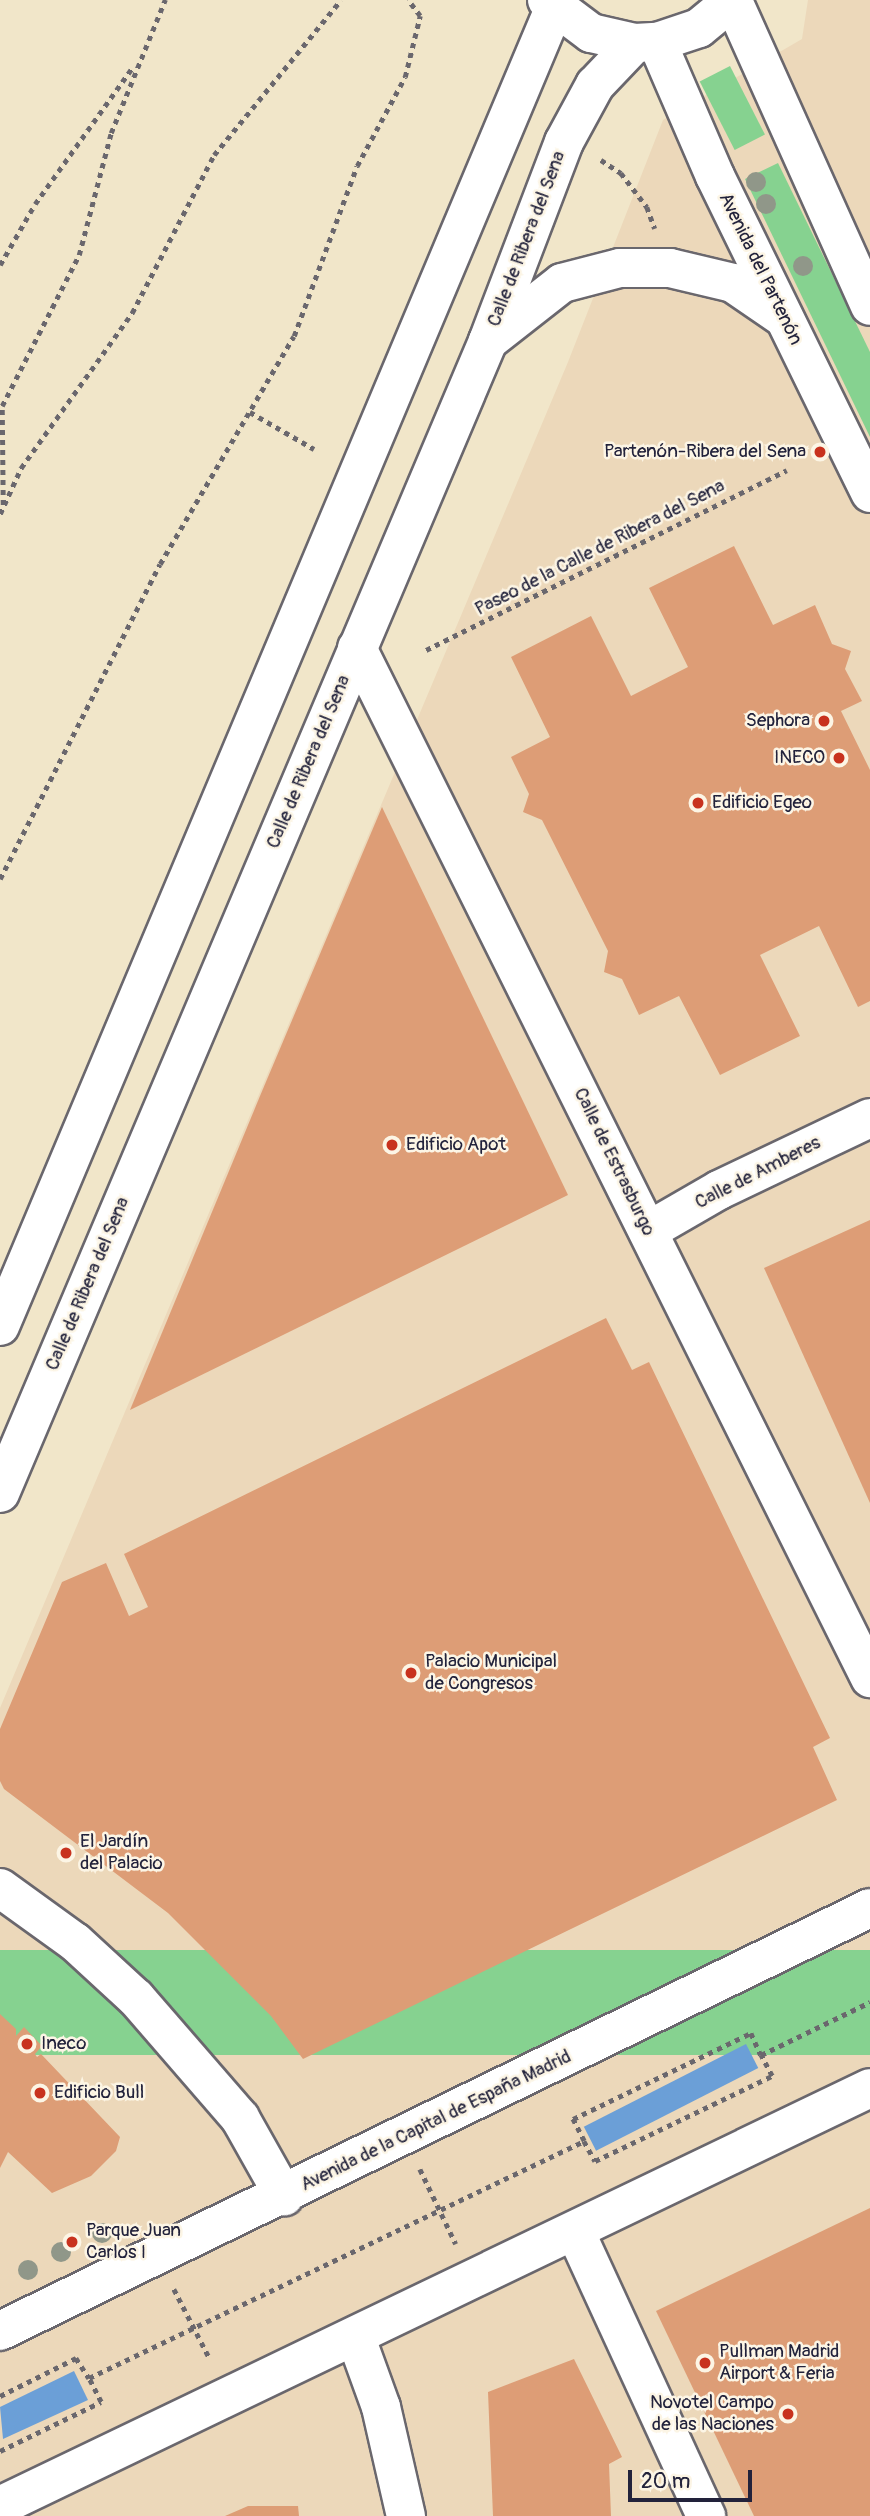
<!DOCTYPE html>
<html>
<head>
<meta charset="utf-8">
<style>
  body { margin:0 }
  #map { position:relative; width:870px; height:2516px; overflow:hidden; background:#f1e6c9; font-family:Pangolin,sans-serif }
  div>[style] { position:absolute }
  .built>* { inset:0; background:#ecd8ba }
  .green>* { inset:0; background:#86d290; transform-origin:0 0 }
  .water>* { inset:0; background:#6b9fd7; transform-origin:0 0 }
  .building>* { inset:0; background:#dd9d76 }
  .path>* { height:4.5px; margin-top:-2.25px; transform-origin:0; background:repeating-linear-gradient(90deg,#6a676d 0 5px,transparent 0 10px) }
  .roads { filter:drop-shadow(2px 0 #6a676d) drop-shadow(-2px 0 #6a676d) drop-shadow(0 2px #6a676d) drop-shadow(0 -2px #6a676d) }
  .minor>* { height:38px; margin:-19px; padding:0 19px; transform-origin:19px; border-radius:19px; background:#fff }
  .trees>* { width:20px; height:20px; margin:-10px; border-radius:50%; background:#909789 }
  .dots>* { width:19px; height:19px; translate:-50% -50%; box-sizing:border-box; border:4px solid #fcf5e5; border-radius:50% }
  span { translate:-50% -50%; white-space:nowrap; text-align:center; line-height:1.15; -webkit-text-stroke:5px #fcf5e5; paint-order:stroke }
  .street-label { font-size:19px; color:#22223b }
  .poi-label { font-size:19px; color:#22223b }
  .right { translate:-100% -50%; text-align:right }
  .left { translate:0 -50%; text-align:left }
  .scale { position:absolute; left:628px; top:2470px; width:124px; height:32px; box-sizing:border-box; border:4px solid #22223b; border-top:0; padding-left:9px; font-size:21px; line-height:24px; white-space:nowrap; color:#22223b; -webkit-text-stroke:5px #fcf5e5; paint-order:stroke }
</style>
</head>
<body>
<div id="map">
  <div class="built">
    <div style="clip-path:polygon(808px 0,870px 0,870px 2516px,0 2516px,0 1708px,568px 362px,663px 120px,802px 39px)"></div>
  </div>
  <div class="green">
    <div style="left:730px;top:66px;width:77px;height:34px;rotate:63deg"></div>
    <div style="clip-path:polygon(778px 163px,870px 352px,870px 437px,745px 179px)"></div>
    <div style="left:870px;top:1950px;width:105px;height:967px;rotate:90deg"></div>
  </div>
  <div class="water">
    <div style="left:746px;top:2044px;width:27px;height:182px;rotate:63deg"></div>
    <div style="clip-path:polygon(74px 2371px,88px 2400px,3px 2439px,0 2407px)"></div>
  </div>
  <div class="building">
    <div style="clip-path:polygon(734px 546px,773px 625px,815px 605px,832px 644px,851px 651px,845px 669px,862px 701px,841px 711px,870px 770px,870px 1001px,858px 1007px,819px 926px,760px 955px,800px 1036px,720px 1075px,679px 996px,639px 1015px,622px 979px,604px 972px,608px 951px,542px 820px,523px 812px,529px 794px,511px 757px,550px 737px,511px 657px,591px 616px,631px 696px,688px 667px,649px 588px)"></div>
    <div style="clip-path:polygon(382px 807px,568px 1195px,130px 1410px,260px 1096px)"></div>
    <div style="clip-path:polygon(870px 1220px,870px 1503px,764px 1268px)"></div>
    <div style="clip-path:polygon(606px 1318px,632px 1370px,649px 1362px,830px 1738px,813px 1747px,837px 1800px,303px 2059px,271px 2016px,168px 1913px,4px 1789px,0 1781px,0 1729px,62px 1582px,106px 1563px,129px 1616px,148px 1607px,124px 1554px)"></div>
    <div style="clip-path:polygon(0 2014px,16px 2029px,16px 2036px,24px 2027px,42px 2046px,35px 2054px,37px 2057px,41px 2054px,120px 2137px,116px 2151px,91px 2176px,52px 2193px,8px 2152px,0 2168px)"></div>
    <div style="clip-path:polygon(870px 2208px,870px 2516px,754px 2516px,656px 2311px)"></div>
    <div style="clip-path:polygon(574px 2359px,622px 2457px,609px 2464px,611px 2516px,493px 2516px,488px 2392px)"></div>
    <div style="clip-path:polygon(248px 2506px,298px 2506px,299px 2516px,225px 2516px)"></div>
  </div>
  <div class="path">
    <div style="left:601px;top:160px;width:24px;rotate:33deg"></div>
    <div style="left:621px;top:173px;width:43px;rotate:52.6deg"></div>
    <div style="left:647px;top:207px;width:23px;rotate:70deg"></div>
    <div style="left:0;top:265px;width:70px;rotate:-60.2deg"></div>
    <div style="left:35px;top:204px;width:167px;rotate:-54.5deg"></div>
    <div style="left:250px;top:412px;width:74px;rotate:30deg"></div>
    <div style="left:3px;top:505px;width:99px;rotate:-90.6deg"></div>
    <div style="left:2px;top:406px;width:169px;rotate:-63deg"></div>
    <div style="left:79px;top:255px;width:126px;rotate:-75.3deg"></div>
    <div style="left:111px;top:133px;width:144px;rotate:-67.9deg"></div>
    <div style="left:0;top:514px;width:51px;rotate:-65.5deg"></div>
    <div style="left:21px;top:468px;width:191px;rotate:-54.4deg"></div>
    <div style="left:132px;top:313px;width:178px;rotate:-62.6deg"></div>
    <div style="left:214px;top:155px;width:200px;rotate:-50.7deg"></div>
    <div style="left:426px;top:650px;width:403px;rotate:-26.5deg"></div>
    <div style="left:0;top:879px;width:353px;rotate:-63.1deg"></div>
    <div style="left:160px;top:564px;width:264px;rotate:-59.6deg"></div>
    <div style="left:294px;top:336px;width:181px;rotate:-69.7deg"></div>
    <div style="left:357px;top:166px;width:101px;rotate:-61.7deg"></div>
    <div style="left:405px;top:77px;width:63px;rotate:-76.2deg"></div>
    <div style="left:420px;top:16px;width:20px;rotate:-127deg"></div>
    <div style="left:584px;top:2141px;width:23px;rotate:61deg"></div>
    <div style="left:595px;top:2161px;width:196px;rotate:-25.7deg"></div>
    <div style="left:772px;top:2076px;width:24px;rotate:-118deg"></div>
    <div style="left:420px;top:2169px;width:83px;rotate:64.4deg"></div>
    <div style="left:174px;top:2289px;width:79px;rotate:62.8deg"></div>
    <div style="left:0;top:2396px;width:85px;rotate:-26.6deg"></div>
    <div style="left:76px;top:2358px;width:24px;rotate:57deg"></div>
    <div style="left:0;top:2451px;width:112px;rotate:-25.9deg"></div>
    <div style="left:101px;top:2402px;width:27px;rotate:-117deg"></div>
    <div style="left:89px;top:2378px;width:549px;rotate:-25.58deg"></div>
    <div style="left:584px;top:2141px;width:25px;rotate:-117deg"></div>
    <div style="left:573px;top:2119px;width:198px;rotate:-25.8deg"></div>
    <div style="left:751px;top:2033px;width:24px;rotate:66deg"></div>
    <div style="left:761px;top:2055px;width:121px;rotate:-25.9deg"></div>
  </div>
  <div class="roads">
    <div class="minor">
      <div style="left:547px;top:0;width:55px;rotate:36.9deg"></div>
      <div style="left:591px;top:33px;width:45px;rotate:12.8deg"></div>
      <div style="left:635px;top:43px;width:22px;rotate:-3deg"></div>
      <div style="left:657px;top:42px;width:44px;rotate:-18.4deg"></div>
      <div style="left:699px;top:28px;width:44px;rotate:-39.5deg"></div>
      <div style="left:733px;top:1px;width:334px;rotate:65.8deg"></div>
      <div style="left:657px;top:42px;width:146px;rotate:66.6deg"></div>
      <div style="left:715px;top:176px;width:353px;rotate:63.9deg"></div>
      <div style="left:488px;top:341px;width:94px;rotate:-38.1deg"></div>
      <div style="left:562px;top:283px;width:60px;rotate:-14.5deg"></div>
      <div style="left:620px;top:268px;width:50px"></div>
      <div style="left:670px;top:268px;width:65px;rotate:13.4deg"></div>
      <div style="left:733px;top:283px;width:62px;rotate:34.5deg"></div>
      <div style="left:357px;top:648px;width:1151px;rotate:63.52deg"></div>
      <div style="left:648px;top:1231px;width:82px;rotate:-30deg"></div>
      <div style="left:719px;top:1190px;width:167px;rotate:-25.5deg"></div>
      <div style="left:0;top:1326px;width:1429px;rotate:-67.19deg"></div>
      <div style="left:0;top:1493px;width:1251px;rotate:-67.04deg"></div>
      <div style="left:488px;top:341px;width:213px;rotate:-69.1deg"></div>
      <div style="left:564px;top:142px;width:65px;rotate:-61.5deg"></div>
      <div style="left:595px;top:85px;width:58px;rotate:-46.4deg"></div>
      <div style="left:0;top:1888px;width:92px;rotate:35.8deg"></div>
      <div style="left:75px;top:1942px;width:83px;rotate:42.6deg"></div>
      <div style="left:136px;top:1998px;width:159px;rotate:49.1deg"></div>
      <div style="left:240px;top:2118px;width:90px;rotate:60.6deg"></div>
      <div style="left:575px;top:2231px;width:314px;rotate:65.3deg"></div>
      <div style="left:0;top:2331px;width:967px;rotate:-25.93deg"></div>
      <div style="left:356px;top:2338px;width:73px;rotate:70.1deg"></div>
      <div style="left:381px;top:2407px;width:112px;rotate:77.1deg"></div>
      <div style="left:0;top:2506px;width:965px;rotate:-25.66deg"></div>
    </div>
  </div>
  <div class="trees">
    <div style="left:756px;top:182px"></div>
    <div style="left:766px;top:204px"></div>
    <div style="left:803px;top:266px"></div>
    <div style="left:102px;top:2233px"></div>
    <div style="left:61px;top:2252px"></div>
    <div style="left:28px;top:2270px"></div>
  </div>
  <div class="dots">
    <div style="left:820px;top:452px;background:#c8321e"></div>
    <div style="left:824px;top:721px;background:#c8321e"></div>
    <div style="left:839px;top:758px;background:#c8321e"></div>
    <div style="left:698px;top:803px;background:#c8321e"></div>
    <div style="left:392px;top:1145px;background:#c8321e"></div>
    <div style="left:411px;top:1673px;background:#c8321e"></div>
    <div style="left:66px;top:1853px;background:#c8321e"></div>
    <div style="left:27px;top:2044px;background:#c8321e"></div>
    <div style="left:40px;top:2093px;background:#c8321e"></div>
    <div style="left:72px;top:2242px;background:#c8321e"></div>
    <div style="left:705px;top:2363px;background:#c8321e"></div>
    <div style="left:788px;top:2414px;background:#c8321e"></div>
  </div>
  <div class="street-label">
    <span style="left:527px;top:239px;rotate:-69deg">Calle de Ribera del Sena</span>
    <span style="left:760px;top:269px;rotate:64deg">Avenida del Partenón</span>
    <span style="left:600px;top:548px;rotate:-27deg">Paseo de la Calle de Ribera del Sena</span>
    <span style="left:309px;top:762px;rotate:-67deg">Calle de Ribera del Sena</span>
    <span style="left:614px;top:1162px;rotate:64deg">Calle de Estrasburgo</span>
    <span style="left:758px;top:1173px;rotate:-27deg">Calle de Amberes</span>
    <span style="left:88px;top:1284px;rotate:-67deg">Calle de Ribera del Sena</span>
    <span style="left:436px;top:2121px;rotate:-26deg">Avenida de la Capital de España Madrid</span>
  </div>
  <div class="poi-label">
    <span class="right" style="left:806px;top:452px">Partenón-Ribera del Sena</span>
    <span class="right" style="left:810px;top:721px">Sephora</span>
    <span class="right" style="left:825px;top:758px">INECO</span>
    <span class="left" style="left:712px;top:803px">Edificio Egeo</span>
    <span class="left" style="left:406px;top:1145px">Edificio Apot</span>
    <span class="left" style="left:425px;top:1673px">Palacio Municipal<br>de Congresos</span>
    <span class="left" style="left:80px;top:1853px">El Jardín<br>del Palacio</span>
    <span class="left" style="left:41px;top:2044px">Ineco</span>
    <span class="left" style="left:54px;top:2093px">Edificio Bull</span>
    <span class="left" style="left:86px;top:2242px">Parque Juan<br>Carlos I</span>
    <span class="left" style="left:719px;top:2363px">Pullman Madrid<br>Airport &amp; Feria</span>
    <span class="right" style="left:774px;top:2414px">Novotel Campo<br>de las Naciones</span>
  </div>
  <div class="scale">20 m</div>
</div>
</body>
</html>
